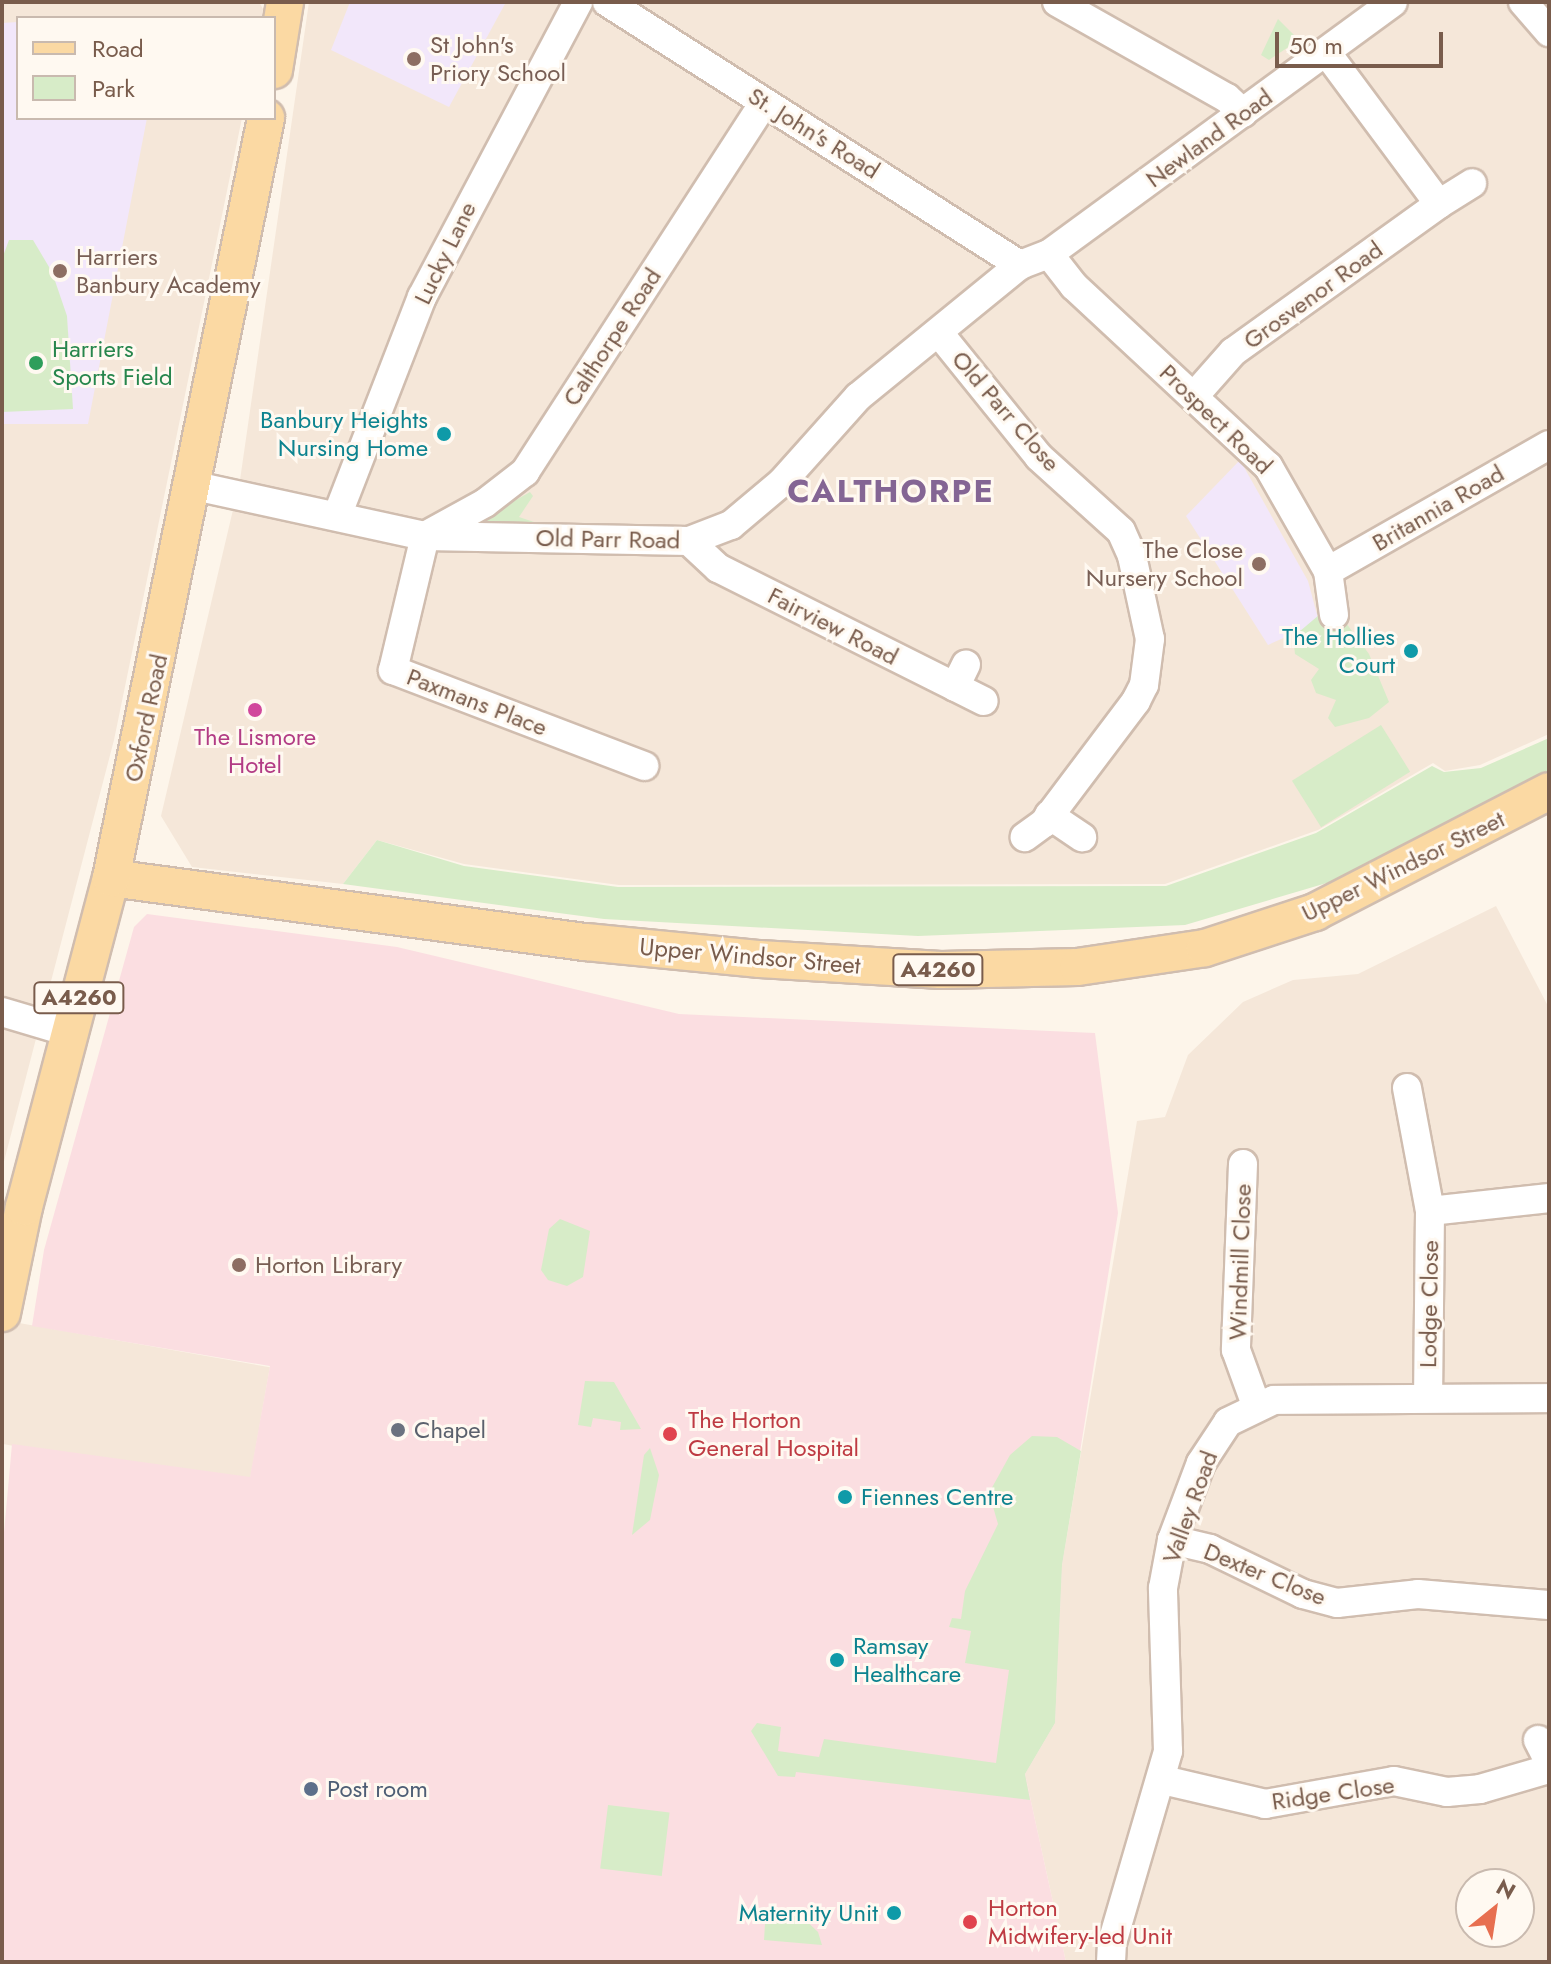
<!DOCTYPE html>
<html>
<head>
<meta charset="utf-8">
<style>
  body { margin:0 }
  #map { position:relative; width:1551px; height:1964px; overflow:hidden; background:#fdf5ea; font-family:Jost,sans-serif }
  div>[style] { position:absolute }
  .residential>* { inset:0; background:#f5e7d9; transform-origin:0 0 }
  .education>* { inset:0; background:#f2e7fa }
  .medical>* { inset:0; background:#fbdee1 }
  .green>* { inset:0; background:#d7ecc8; transform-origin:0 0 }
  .roads { filter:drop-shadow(2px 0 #d0bdaf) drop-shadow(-2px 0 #d0bdaf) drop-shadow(0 2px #d0bdaf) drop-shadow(0 -2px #d0bdaf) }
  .minor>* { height:28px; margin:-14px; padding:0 14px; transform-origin:14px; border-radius:14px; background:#fff }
  .major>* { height:36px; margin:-18px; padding:0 18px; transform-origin:18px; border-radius:18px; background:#fbd9a3 }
  .dots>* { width:22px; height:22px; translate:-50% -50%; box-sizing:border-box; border:4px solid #fff9f1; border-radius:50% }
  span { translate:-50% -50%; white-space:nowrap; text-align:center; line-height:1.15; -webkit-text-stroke:6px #fff9f1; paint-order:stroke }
  .shield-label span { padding:2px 6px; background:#fff9f1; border:2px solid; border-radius:6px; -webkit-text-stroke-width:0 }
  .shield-label { font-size:22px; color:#795c4c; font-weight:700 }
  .education-label { font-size:24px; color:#785e54 }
  .left { translate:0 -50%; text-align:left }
  .right { translate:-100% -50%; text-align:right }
  .street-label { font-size:24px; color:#795c4c }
  .leisure-label { font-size:24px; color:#27864d }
  .culture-label { font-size:24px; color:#0d838f }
  .hotel-label { font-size:24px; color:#b23c85 }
  .health-label { font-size:24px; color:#be3a42 }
  .worship-label { font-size:24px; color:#5b616d }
  .service-label { font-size:24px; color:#4e5e75 }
  .district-label { font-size:32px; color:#846594; font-weight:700; letter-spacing:2px }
  .frame { position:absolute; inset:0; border:4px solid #795c4c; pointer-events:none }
  .legend { position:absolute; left:16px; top:16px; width:260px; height:104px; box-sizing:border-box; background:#fff9f1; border:2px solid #c9baaf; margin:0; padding:10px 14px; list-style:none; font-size:24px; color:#795c4c }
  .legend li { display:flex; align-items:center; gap:16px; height:40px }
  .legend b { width:40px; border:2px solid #c9baaf }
  .north { position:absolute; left:1455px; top:1868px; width:80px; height:80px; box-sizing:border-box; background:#fff9f1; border:2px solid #c9baaf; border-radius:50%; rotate:30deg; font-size:22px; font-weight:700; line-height:32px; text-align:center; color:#795c4c }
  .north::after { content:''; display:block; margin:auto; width:28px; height:36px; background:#e76f50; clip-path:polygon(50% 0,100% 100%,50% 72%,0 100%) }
  .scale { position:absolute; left:1275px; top:32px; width:168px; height:36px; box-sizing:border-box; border:4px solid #795c4c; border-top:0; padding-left:10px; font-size:24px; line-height:28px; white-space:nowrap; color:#795c4c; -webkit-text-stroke:6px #fff9f1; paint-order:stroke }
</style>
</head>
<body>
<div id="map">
  <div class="residential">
    <div style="clip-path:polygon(2px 2px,259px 2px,263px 9px,262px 18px,18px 18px,18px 118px,242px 118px,114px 740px,2px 1169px)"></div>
    <div style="clip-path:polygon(309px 2px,1549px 2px,1549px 734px,1480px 765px,1445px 771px,1433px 763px,1318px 830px,1165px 884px,619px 885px,464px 864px,377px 840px,343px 884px,192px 867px,161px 816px,240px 480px)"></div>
    <div style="clip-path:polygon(evenodd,1496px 906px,1549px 1008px,1549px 1962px,1066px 1962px,1025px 1774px,1055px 1723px,1062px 1565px,1137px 1121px,1165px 1117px,1188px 1055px,1243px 1002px,1293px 980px,1358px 974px,1496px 906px,1471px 1884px,1519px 1884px,1519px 1932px,1471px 1932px,1471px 1884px)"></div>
    <div style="left:2px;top:1320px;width:272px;height:122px;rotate:10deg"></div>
  </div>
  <div class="education">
    <div style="clip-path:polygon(350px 2px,506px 2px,449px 107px,331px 50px)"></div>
    <div style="clip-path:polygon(18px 22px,18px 118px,147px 118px,88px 424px,2px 424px,2px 23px)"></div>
    <div style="clip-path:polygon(1240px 460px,1308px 581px,1319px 622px,1268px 645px,1186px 516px)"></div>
  </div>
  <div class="medical">
    <div style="clip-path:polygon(147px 914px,397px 947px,679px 1014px,1095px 1033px,1118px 1213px,1062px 1565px,1055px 1723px,1025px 1774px,1066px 1962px,2px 1962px,2px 1555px,12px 1444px,250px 1477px,270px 1366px,32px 1326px,44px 1250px,134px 927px)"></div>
  </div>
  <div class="green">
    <div style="clip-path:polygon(1278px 19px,1299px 40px,1269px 60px,1261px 55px)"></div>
    <div style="clip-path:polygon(9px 240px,33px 240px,52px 272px,67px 316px,73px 409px,2px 412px,2px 259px)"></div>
    <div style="clip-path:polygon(530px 492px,533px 496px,519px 517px,549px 527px,482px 529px,482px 519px)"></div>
    <div style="clip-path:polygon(1332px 604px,1369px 654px,1389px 702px,1369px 718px,1335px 727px,1328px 718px,1336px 700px,1316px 693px,1311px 680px,1319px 669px,1295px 654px,1293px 637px)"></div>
    <div style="left:1381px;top:725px;width:55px;height:105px;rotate:58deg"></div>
    <div style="clip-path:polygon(1549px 738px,1549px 770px,1449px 827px,1347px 877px,1185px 925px,918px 936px,604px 919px,343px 884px,377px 840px,464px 866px,618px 887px,1166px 886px,1316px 833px,1432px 766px,1444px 772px,1481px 768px)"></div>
    <div style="clip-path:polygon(560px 1219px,590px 1231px,583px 1277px,567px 1286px,548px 1280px,541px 1270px,549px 1229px)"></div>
    <div style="clip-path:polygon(585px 1381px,614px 1382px,641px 1429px,620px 1430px,621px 1422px,593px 1418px,591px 1427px,578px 1425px)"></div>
    <div style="clip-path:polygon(1032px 1436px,1057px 1437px,1081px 1451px,1062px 1565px,1055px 1723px,1025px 1774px,1030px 1800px,796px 1772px,795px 1777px,778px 1776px,751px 1731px,757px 1723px,781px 1727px,778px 1751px,819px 1757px,824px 1739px,996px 1763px,1009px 1670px,965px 1663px,971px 1631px,949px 1627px,952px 1618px,961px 1619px,965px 1591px,998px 1524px,989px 1493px,1010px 1455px)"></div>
    <div style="clip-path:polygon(650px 1448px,659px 1475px,650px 1520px,632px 1535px,644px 1455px)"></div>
    <div style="left:608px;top:1805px;width:62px;height:64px;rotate:7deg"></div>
    <div style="clip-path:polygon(766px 1909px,796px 1911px,818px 1932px,822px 1945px,764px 1940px)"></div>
  </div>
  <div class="roads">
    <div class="minor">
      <div style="left:607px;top:2px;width:490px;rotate:32.5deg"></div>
      <div style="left:1057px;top:2px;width:195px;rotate:29.5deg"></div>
      <div style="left:1227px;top:98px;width:22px;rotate:43deg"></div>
      <div style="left:1523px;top:2px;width:40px;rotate:49deg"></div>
      <div style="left:1439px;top:204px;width:39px;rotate:-32deg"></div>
      <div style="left:1049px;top:254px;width:41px;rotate:52deg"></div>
      <div style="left:1074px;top:286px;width:265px;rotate:42.9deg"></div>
      <div style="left:1268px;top:466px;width:121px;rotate:60.3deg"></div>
      <div style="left:1328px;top:571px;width:44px;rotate:82.2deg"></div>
      <div style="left:939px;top:333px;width:159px;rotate:51.1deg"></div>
      <div style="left:1039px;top:457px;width:110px;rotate:42.1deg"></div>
      <div style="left:1121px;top:531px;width:27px;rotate:66deg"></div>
      <div style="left:1132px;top:556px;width:85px;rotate:77.8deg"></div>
      <div style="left:1150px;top:639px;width:46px;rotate:97.4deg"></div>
      <div style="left:1144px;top:685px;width:18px;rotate:117deg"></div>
      <div style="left:1136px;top:701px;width:153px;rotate:127deg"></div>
      <div style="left:1044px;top:823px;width:24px;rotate:144deg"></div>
      <div style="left:1195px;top:395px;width:57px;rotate:-48.5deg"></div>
      <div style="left:1233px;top:352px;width:254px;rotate:-35.7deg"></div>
      <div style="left:1439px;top:204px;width:189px;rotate:-126.6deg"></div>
      <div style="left:195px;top:486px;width:235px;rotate:12.3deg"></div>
      <div style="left:425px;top:536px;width:264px;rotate:1.1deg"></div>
      <div style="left:689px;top:541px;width:45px;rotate:-20.9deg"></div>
      <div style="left:731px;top:525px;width:67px;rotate:-40.1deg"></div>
      <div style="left:782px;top:482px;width:114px;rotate:-48.2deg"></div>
      <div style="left:858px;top:397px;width:209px;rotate:-39.2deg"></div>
      <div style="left:1020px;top:265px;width:31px;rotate:-21deg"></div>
      <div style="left:1049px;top:254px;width:426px;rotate:-36.2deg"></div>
      <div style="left:337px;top:516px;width:235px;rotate:-68.8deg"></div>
      <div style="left:422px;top:297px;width:334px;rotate:-62.1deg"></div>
      <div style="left:425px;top:536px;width:68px;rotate:-28.8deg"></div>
      <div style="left:485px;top:503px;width:51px;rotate:-37.8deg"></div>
      <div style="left:525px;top:472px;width:440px;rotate:-57.1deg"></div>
      <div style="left:425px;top:536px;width:138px;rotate:103.4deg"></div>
      <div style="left:393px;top:670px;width:269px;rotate:20.9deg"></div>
      <div style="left:689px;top:541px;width:40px;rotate:43deg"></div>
      <div style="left:718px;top:568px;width:297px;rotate:26.6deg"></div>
      <div style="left:1328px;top:571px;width:254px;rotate:-29.7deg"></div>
      <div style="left:955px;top:687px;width:25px;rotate:-64deg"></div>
      <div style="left:1049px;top:815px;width:40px;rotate:34deg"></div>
      <div style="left:2px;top:1012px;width:70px;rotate:16.6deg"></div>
      <div style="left:1407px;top:1088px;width:125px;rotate:79.4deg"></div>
      <div style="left:1430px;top:1211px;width:186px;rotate:90.6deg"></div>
      <div style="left:1243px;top:1164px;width:186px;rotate:92.2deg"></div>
      <div style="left:1236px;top:1350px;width:59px;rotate:70deg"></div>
      <div style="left:1430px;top:1211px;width:120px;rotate:-6.2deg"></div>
      <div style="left:1172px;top:1540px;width:39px;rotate:13deg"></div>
      <div style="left:1210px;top:1549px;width:103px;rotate:25.8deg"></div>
      <div style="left:1303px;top:1594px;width:35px;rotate:15deg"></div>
      <div style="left:1337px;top:1603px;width:81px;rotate:-6.3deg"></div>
      <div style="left:1418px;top:1594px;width:131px;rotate:4.8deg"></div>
      <div style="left:1538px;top:1740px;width:25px;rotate:63deg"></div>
      <div style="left:1163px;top:1780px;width:105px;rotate:13.2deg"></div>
      <div style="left:1265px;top:1804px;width:131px;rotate:-10.1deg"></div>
      <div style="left:1394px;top:1781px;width:54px;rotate:11.7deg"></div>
      <div style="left:1447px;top:1792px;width:33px;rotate:-5deg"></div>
      <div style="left:1480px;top:1789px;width:72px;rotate:-16.2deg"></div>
      <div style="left:1111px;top:1962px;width:19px;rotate:-87deg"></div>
      <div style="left:1112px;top:1943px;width:200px;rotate:-73.7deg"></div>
      <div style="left:1168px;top:1751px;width:163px;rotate:-91.8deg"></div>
      <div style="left:1163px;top:1588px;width:49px;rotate:-79.4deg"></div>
      <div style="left:1172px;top:1540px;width:82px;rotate:-69.4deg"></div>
      <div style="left:1201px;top:1463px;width:49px;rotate:-56.6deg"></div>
      <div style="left:1228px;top:1422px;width:51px;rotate:-25.6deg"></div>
      <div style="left:1274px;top:1400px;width:275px;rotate:-0.4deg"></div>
    </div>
    <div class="major">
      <div style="left:274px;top:70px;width:69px;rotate:-80.8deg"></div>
      <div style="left:111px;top:878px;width:479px;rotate:7.7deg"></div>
      <div style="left:586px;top:942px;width:175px;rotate:5.6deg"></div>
      <div style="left:760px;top:959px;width:181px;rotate:3.5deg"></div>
      <div style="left:941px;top:970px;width:137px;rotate:-1.3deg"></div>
      <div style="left:1078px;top:967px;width:128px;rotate:-8.5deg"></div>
      <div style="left:1205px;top:948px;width:116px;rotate:-18.1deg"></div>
      <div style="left:1315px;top:912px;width:263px;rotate:-27.3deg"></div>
      <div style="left:2px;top:1313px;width:108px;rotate:-78.3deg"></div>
      <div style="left:24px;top:1207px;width:340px;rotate:-75.2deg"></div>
      <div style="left:111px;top:878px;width:776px;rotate:-78.47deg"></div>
    </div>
  </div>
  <div class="dots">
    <div style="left:414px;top:59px;background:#8d6e63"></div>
    <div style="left:60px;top:271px;background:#8d6e63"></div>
    <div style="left:36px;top:363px;background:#2e9e5b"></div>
    <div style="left:444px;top:434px;background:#0f9aa8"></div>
    <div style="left:1259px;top:564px;background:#8d6e63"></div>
    <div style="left:1411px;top:651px;background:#0f9aa8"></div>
    <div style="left:255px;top:710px;background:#d1479c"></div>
    <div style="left:239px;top:1265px;background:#8d6e63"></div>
    <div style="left:398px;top:1430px;background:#6b7280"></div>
    <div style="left:670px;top:1434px;background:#e0444e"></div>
    <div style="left:845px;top:1497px;background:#0f9aa8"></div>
    <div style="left:837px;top:1660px;background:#0f9aa8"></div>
    <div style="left:311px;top:1789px;background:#5c6f8a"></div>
    <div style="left:894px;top:1913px;background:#0f9aa8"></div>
    <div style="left:970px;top:1922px;background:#e0444e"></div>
  </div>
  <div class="shield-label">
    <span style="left:938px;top:970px">A4260</span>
    <span style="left:79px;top:998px">A4260</span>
  </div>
  <div class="education-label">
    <span class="left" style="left:430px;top:59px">St John's<br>Priory School</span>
    <span class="left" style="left:76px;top:271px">Harriers<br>Banbury Academy</span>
    <span class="right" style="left:1243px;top:564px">The Close<br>Nursery School</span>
    <span class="left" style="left:255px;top:1265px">Horton Library</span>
  </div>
  <div class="street-label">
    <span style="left:814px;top:133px;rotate:32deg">St. John's Road</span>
    <span style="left:1209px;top:138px;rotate:-36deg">Newland Road</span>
    <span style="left:445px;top:253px;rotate:-64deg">Lucky Lane</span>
    <span style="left:1313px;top:295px;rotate:-36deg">Grosvenor Road</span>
    <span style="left:612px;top:337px;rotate:-57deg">Calthorpe Road</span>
    <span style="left:1006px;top:411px;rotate:49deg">Old Parr Close</span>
    <span style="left:1216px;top:419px;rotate:44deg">Prospect Road</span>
    <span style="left:1438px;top:508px;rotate:-30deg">Britannia Road</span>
    <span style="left:608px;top:539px;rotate:1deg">Old Parr Road</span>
    <span style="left:833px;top:626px;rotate:27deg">Fairview Road</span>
    <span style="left:477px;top:702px;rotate:21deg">Paxmans Place</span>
    <span style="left:146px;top:718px;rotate:-78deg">Oxford Road</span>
    <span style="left:1403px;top:866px;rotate:-26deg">Upper Windsor Street</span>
    <span style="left:750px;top:956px;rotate:5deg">Upper Windsor Street</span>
    <span style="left:1240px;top:1262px;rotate:-88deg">Windmill Close</span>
    <span style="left:1429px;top:1304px;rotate:-89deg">Lodge Close</span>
    <span style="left:1190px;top:1507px;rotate:-70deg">Valley Road</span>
    <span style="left:1265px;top:1574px;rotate:22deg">Dexter Close</span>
    <span style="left:1333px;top:1793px;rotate:-8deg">Ridge Close</span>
  </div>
  <div class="leisure-label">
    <span class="left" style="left:52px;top:363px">Harriers<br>Sports Field</span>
  </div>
  <div class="culture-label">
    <span class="right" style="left:428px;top:434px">Banbury Heights<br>Nursing Home</span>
    <span class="right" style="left:1395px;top:651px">The Hollies<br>Court</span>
    <span class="left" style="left:861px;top:1497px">Fiennes Centre</span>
    <span class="left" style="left:853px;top:1660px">Ramsay<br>Healthcare</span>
    <span class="right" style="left:878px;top:1913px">Maternity Unit</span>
  </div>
  <div class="hotel-label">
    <span style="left:255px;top:751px">The Lismore<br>Hotel</span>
  </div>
  <div class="health-label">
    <span class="left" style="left:688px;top:1434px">The Horton<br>General Hospital</span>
    <span class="left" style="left:988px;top:1922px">Horton<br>Midwifery-led Unit</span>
  </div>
  <div class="worship-label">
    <span class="left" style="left:414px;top:1430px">Chapel</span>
  </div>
  <div class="service-label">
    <span class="left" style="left:327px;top:1789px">Post room</span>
  </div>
  <div class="district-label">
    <span style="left:891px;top:491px">CALTHORPE</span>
  </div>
  <div class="frame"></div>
  <ul class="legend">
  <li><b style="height:10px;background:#fbd9a3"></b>Road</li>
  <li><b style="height:22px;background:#d7ecc8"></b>Park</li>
  </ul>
  <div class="north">N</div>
  <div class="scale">50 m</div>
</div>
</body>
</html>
